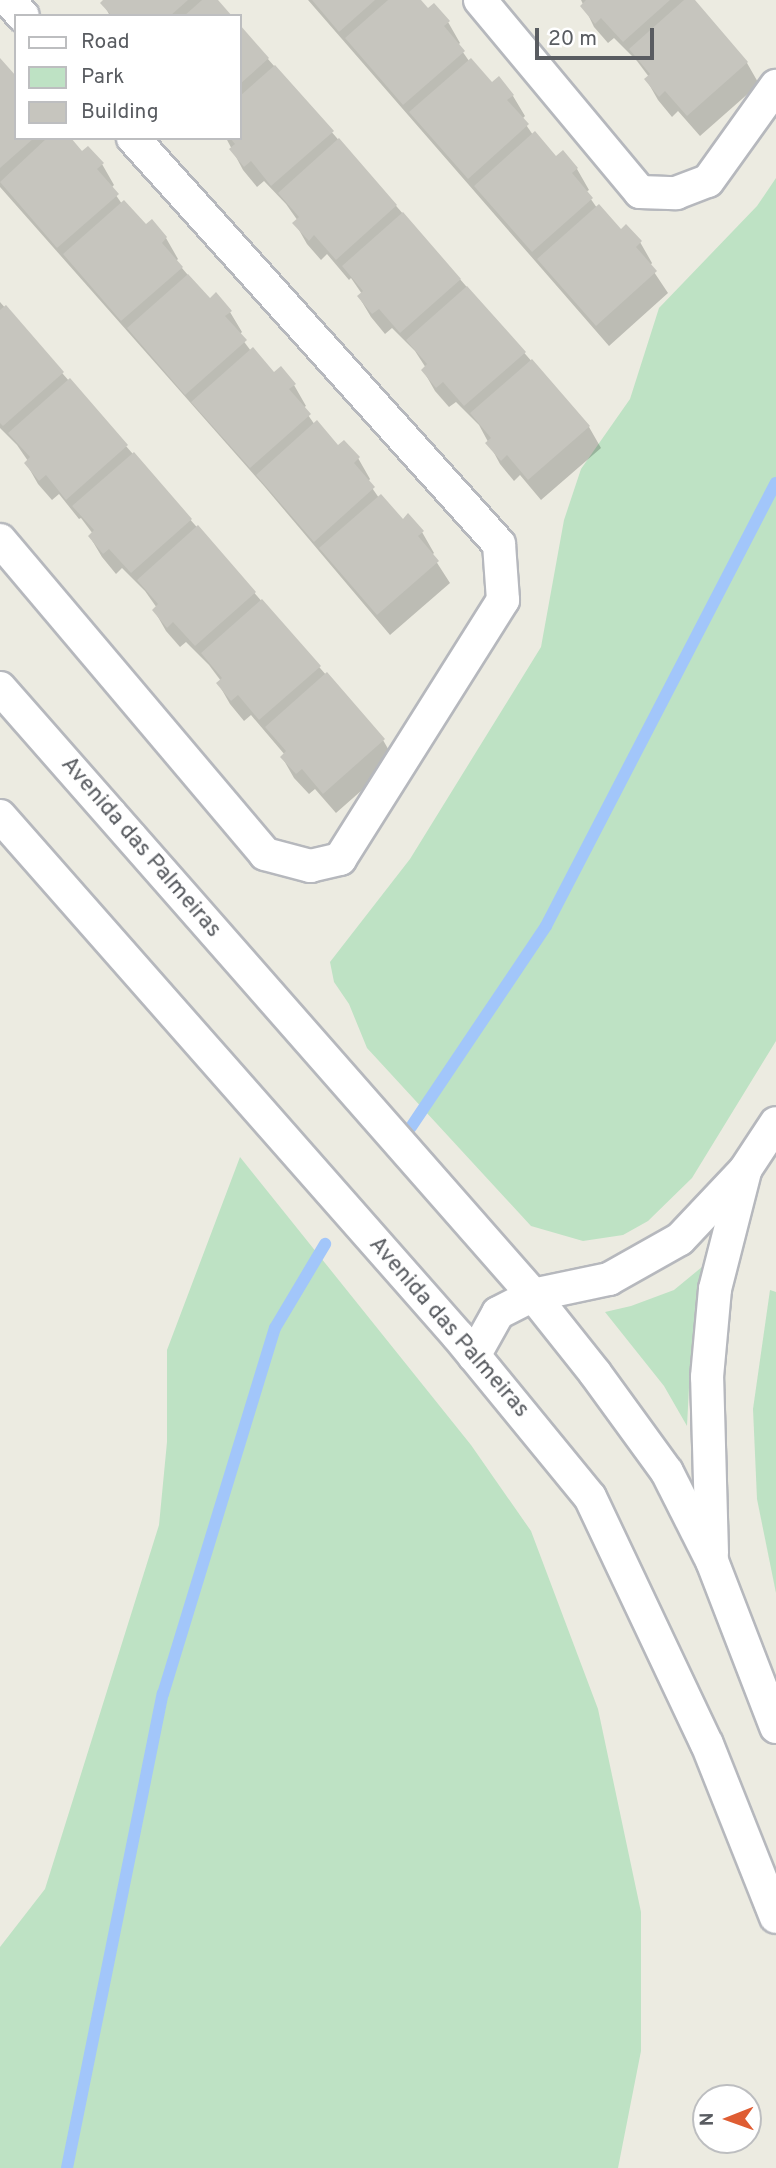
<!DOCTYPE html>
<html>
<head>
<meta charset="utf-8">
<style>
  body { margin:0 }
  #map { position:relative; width:776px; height:2168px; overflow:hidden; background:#ecebe1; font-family:Overpass,sans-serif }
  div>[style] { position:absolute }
  .green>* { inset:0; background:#bee2c4 }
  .shadow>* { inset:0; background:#0003 }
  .stream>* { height:12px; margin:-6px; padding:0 6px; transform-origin:6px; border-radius:6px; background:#a2c6fa }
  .building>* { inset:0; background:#c6c5be }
  .roads { filter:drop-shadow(2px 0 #b6b8bd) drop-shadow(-2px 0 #b6b8bd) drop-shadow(0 2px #b6b8bd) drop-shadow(0 -2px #b6b8bd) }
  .minor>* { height:32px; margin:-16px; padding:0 16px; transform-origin:16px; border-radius:16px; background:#fff }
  span { translate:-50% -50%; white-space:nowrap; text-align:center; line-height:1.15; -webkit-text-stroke:7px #fff; paint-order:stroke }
  .street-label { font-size:23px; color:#595c61 }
  .legend { position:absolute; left:14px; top:14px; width:228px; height:126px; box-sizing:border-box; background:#fff; border:2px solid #bdbec0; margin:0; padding:9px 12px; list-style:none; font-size:21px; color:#595c61 }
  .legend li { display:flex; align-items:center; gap:14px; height:35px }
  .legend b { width:35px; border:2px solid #bdbec0 }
  .north { position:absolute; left:692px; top:2084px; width:70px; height:70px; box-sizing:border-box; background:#fff; border:2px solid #bdbec0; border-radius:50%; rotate:269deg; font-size:19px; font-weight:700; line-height:28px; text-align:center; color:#595c61 }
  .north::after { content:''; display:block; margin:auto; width:24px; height:32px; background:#df5d33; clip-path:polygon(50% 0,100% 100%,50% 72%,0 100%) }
  .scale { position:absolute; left:535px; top:28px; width:119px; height:32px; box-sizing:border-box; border:4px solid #595c61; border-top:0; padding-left:9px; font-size:21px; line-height:24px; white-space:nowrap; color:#595c61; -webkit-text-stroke:5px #fff; paint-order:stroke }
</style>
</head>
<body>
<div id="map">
  <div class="green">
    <div style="clip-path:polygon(776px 178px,776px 1041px,692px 1178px,648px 1221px,623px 1235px,583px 1241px,531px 1226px,367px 1048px,349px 1004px,334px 982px,330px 962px,410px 859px,541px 647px,564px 520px,581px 469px,630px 399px,659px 308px,757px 206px)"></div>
    <div style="clip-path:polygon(240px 1157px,471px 1445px,531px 1531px,598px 1709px,641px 1912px,641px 2051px,618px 2168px,0 2168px,0 1947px,45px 1889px,159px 1525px,167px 1442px,167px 1350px)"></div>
    <div style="clip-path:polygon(708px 1262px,697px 1306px,690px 1368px,687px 1426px,664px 1386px,605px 1312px,631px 1306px,674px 1290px)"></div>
    <div style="clip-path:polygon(770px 1290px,776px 1292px,776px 1593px,757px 1499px,753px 1409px)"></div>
  </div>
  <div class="shadow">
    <div style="clip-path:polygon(106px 0,216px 0,230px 16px,110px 16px,103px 3px)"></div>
    <div style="clip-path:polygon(308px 0,418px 0,428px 11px,448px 22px,460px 43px,458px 45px,469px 61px,492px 85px,513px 96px,525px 116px,522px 119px,533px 135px,556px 158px,577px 169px,589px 190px,586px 192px,597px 208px,620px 231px,640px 242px,652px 263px,650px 266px,668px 293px,609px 346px)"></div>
    <div style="clip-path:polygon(581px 0,692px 0,747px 63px,759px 84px,700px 136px,678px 111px,672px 117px,658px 100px,646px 79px,649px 77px,637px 61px,614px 38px,608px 43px,594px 27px)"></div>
    <div style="clip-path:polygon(240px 27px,589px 427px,601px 448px,541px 500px,520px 475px,514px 481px,500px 464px,479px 425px,456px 402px,449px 407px,435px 391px,423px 370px,426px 368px,415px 351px,392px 328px,385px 334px,371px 317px,359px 297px,362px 294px,351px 278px,349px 280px,327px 254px,321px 260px,307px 244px,295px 223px,298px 221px,286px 204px,264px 181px,257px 187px,243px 170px,226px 138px,240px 138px)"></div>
    <div style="clip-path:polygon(0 60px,16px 138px,68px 138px,82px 154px,88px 148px,102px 164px,114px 185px,111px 188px,122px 204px,145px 227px,166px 238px,178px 259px,176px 261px,210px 301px,230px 312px,242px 332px,239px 335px,251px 351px,274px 374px,294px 385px,306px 406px,303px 408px,315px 425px,338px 447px,358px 458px,370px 479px,368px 482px,379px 498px,403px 521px,422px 532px,434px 553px,432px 555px,450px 583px,390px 635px,264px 486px,0 187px)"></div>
    <div style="clip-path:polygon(0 302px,383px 740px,395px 761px,336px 813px,315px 789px,309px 794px,294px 778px,282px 757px,285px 755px,251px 715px,244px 721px,230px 704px,218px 683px,221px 681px,209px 665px,186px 642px,180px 647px,166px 631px,154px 610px,157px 608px,145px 591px,122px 568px,116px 574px,102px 557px,90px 537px,93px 534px,81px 518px,79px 519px,59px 494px,52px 500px,38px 484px,26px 463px,28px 461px,17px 445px,0 428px)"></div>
  </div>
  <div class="stream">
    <div style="left:411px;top:1127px;width:242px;rotate:-56.1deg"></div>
    <div style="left:546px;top:926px;width:499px;rotate:-62.6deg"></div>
    <div style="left:67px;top:2168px;width:484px;rotate:-78.6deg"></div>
    <div style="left:163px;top:1694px;width:383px;rotate:-73deg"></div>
    <div style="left:275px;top:1328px;width:98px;rotate:-59.2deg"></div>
  </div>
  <div class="building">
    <div style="clip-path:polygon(103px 0,188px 0,170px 16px,112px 16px,100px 3px)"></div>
    <div style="clip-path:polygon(202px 0,218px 0,232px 16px,184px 16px)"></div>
    <div style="clip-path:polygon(312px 0,375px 0,339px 32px)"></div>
    <div style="clip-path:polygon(388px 0,421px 0,428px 8px,434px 3px,450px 21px,444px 26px,465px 51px,403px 105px,345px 38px)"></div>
    <div style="clip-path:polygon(586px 0,670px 0,623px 42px,601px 18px,595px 24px,580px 6px)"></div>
    <div style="clip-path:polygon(684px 0,695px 0,748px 62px,687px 116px,665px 91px,659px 97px,644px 79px,650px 74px,629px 49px)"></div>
    <div style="clip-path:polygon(240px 25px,269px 58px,240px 84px)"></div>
    <div style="clip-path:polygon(0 58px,16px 76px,16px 138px,34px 138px,0 168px)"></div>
    <div style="clip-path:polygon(471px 58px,492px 82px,499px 76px,514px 95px,507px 100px,529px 124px,468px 179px,409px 112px)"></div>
    <div style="clip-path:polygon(275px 65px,334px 131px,271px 186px,251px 161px,244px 167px,229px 149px,235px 144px,230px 138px,240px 138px,240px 96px)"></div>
    <div style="clip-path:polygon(535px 131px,556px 156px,563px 150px,578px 168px,572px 173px,593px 198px,532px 252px,474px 186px)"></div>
    <div style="clip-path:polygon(47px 138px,71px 138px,82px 151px,88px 146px,104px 163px,97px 169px,119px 194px,57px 248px,0 182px)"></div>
    <div style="clip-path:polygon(339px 138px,397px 205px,336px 260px,314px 235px,309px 241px,292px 223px,299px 217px,278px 193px)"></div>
    <div style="clip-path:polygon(124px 200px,146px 224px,152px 219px,167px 237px,162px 243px,183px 267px,121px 321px,63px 254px)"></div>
    <div style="clip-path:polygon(599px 204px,621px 229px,626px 224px,642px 241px,636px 247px,657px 271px,596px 326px,537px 259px)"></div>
    <div style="clip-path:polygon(403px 212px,461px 279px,400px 333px,379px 309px,372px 314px,357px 296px,363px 291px,342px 266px)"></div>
    <div style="clip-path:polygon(188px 274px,210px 298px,216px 292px,232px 311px,225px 316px,247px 340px,185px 395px,127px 328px)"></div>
    <div style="clip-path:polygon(467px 286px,526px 352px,464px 406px,443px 382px,436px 388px,421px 370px,427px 364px,406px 340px)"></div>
    <div style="clip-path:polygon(6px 305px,64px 372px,3px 426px,0 423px,0 310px)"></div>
    <div style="clip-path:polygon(253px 347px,274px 372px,281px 366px,296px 384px,289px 389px,311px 414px,250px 468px,191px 402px)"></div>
    <div style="clip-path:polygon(532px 359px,590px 426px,528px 480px,507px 455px,501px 461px,485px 443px,491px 438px,470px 413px)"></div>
    <div style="clip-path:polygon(70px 378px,128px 445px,66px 500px,46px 475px,39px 481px,24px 463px,30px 457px,8px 433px)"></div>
    <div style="clip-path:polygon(317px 420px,338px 445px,344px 440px,360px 457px,354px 463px,375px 487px,314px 542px,256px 475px)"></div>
    <div style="clip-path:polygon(134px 452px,192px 519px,131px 573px,109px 549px,103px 554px,88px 536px,94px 530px,72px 506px)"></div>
    <div style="clip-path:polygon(381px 494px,403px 519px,408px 513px,424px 531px,418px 536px,439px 561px,377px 615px,319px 548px)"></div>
    <div style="clip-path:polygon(198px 525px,256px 592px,195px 646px,173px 622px,167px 628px,152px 610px,158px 604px,137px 580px)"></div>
    <div style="clip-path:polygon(262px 599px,321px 666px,259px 720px,238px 695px,231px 701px,216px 683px,222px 678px,201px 653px)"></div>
    <div style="clip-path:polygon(327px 672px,385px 739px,323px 794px,302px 769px,296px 774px,280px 757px,286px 751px,265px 727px)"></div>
  </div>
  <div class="roads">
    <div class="minor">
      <div style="left:9px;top:0;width:21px;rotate:49deg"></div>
      <div style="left:480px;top:0;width:250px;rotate:50.2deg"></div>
      <div style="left:640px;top:192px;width:36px;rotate:2deg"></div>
      <div style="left:676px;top:193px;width:34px;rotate:-21deg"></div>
      <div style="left:708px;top:181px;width:117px;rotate:-54.4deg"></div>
      <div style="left:0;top:540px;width:411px;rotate:49.8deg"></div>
      <div style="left:265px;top:854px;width:47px;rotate:14.9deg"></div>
      <div style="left:310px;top:866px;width:31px;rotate:-13deg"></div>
      <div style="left:340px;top:859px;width:306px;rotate:-57.8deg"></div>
      <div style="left:503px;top:600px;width:56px;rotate:-94.1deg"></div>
      <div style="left:499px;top:544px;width:547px;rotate:-132.03deg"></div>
      <div style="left:0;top:688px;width:808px;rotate:48.71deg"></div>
      <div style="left:533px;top:1295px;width:100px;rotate:51.5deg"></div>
      <div style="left:595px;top:1373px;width:122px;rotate:54deg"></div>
      <div style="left:667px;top:1472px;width:100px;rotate:63.2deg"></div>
      <div style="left:712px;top:1561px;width:178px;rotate:68.9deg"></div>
      <div style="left:0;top:816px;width:693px;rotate:48.63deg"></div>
      <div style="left:458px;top:1336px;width:208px;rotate:50.7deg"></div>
      <div style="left:590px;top:1497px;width:273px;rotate:64.7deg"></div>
      <div style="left:707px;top:1744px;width:186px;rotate:68.3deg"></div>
      <div style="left:474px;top:1356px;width:49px;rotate:-60.8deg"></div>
      <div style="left:498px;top:1313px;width:39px;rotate:-27deg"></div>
      <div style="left:533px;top:1295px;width:78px;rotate:-11.9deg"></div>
      <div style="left:609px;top:1279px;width:81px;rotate:-29.4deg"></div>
      <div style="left:680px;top:1239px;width:95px;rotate:-46.7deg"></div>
      <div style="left:745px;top:1170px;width:56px;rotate:-56.6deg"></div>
      <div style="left:712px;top:1553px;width:176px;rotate:-91.6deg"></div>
      <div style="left:707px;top:1377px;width:88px;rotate:-84.8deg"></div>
      <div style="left:715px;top:1289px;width:122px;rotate:-75.7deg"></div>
    </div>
  </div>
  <div class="street-label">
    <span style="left:140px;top:848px;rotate:49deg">Avenida das Palmeiras</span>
    <span style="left:448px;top:1328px;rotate:49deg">Avenida das Palmeiras</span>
  </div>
  <ul class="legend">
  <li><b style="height:9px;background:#fff"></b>Road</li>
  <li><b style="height:19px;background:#bee2c4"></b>Park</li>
  <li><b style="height:19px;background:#c6c5be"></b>Building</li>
  </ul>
  <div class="north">N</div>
  <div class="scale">20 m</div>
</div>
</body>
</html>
